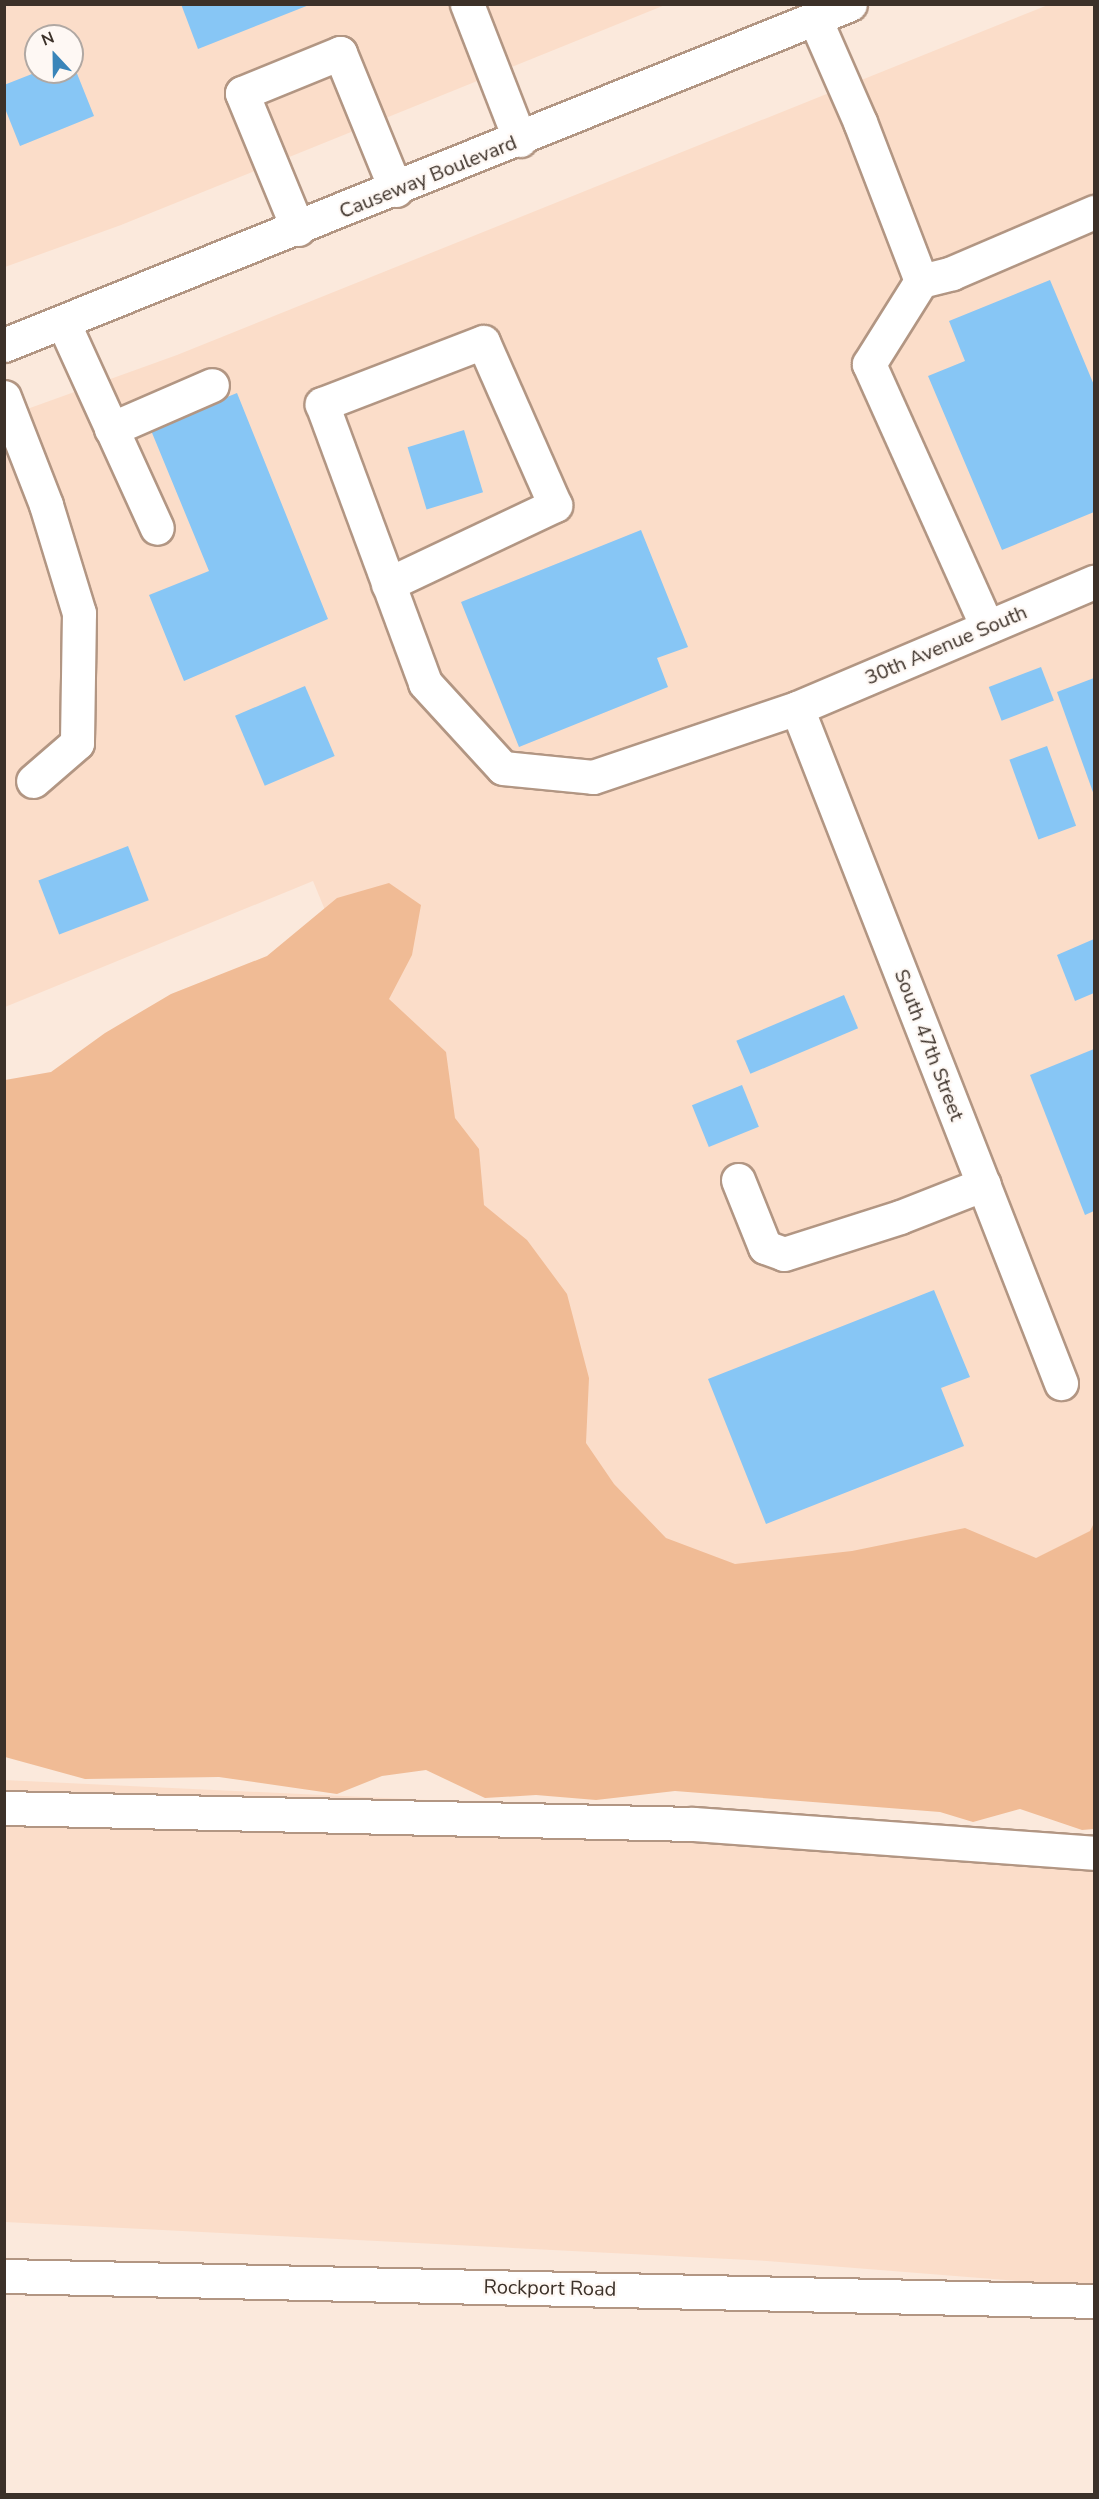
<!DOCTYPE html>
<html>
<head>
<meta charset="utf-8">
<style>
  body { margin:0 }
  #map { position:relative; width:1099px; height:2499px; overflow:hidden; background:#fbe9dc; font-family:"Nunito Sans",sans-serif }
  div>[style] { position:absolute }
  .built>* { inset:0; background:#fbddc9 }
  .green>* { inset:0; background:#f0bb95 }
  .building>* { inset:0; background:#87c6f5; transform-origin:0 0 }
  .roads { filter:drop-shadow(2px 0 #b29683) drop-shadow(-2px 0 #b29683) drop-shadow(0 2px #b29683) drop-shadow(0 -2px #b29683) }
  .minor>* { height:33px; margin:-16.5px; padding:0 16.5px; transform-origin:16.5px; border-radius:16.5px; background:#fff }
  .major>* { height:33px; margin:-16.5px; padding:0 16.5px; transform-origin:16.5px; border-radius:16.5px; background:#fff }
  span { translate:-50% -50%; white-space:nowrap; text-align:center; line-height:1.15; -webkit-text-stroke:4.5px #fef8f4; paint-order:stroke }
  .street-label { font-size:20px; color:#3c3129 }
  .frame { position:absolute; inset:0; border:6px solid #3c3129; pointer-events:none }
  .north { position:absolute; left:24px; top:24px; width:60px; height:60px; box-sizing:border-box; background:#fef8f4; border:2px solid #b0a8a3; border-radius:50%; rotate:338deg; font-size:16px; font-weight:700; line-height:24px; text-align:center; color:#3c3129 }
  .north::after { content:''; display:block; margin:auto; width:21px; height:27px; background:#3a85b9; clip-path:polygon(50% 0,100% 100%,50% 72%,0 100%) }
</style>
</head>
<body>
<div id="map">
  <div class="built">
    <div style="clip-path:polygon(evenodd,5px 5px,665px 5px,121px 225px,5px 267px,5px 5px,36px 36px,72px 36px,72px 72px,36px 72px,36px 36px)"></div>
    <div style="clip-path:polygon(1048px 5px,1094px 5px,1094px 1552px,610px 1602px,313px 881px,5px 1007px,5px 417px,177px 355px)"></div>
    <div style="clip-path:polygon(4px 1780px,661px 1811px,1094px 1842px,1094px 2287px,767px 2261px,5px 2222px)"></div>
  </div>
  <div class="green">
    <div style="clip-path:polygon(389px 883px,421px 905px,412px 955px,389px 999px,446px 1052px,455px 1118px,479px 1149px,484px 1205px,527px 1240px,567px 1294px,589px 1378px,586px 1443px,614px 1484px,666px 1538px,735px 1564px,852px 1551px,965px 1528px,1036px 1558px,1090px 1531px,1094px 1523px,1094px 1829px,1082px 1830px,1020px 1809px,973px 1822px,940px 1812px,675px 1791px,596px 1800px,536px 1795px,485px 1798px,426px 1770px,382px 1776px,337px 1794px,219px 1777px,85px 1779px,5px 1757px,5px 1080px,51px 1072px,105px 1033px,171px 994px,267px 956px,337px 898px)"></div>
  </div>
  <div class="building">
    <div style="clip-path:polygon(181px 4px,309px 4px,309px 5px,198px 49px)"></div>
    <div style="clip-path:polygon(72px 61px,94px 116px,20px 146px,4px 106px,4px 85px,37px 72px,72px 72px)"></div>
    <div style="clip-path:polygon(1050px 280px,1094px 385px,1094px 512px,1002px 550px,928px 376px,965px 361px,949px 321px)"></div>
    <div style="clip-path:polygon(237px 393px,328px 619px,184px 681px,149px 595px,209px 571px,150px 428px)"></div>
    <div style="left:464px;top:430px;width:65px;height:59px;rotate:73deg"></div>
    <div style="clip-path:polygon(641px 530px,688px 647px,657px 658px,668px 687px,519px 747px,461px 602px)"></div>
    <div style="left:1041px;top:667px;width:36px;height:56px;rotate:69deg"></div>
    <div style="clip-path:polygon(1094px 678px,1094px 795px,1057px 692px)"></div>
    <div style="left:305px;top:686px;width:76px;height:76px;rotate:67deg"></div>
    <div style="left:1047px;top:746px;width:85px;height:40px;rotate:70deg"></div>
    <div style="left:128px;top:846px;width:58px;height:96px;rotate:69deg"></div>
    <div style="clip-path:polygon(1094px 939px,1094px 993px,1075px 1001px,1057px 955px)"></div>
    <div style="left:844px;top:995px;width:36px;height:117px;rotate:67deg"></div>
    <div style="clip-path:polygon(1094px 1049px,1094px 1211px,1085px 1215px,1030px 1075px)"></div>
    <div style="left:742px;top:1085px;width:45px;height:54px;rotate:68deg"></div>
    <div style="clip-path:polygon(934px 1290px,970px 1377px,941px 1388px,964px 1446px,766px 1524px,708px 1379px)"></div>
  </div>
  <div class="roads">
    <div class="minor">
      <div style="left:467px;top:4px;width:146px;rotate:68.7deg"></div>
      <div style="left:815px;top:19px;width:112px;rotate:66.4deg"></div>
      <div style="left:860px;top:122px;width:170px;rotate:69deg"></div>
      <div style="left:921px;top:281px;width:98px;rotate:122.1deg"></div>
      <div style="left:869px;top:364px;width:288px;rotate:65.8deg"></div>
      <div style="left:298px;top:229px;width:147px;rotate:-112.4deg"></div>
      <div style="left:242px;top:93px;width:106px;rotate:-22.2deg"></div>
      <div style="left:340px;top:53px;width:148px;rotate:67.8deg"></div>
      <div style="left:921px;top:281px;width:32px;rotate:-14deg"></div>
      <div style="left:952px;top:273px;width:155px;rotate:-23.2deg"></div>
      <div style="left:63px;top:322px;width:226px;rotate:65.5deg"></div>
      <div style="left:4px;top:397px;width:116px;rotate:68.7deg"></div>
      <div style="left:46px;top:505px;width:113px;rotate:73deg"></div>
      <div style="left:79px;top:613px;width:130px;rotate:90.9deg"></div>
      <div style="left:77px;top:743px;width:58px;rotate:139.2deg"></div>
      <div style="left:111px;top:429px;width:110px;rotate:-23.5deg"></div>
      <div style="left:388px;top:584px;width:185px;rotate:-25.3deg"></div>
      <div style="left:555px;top:505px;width:178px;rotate:-113.8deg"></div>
      <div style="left:483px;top:342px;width:173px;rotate:158.9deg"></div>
      <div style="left:322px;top:404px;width:297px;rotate:69.7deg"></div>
      <div style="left:425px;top:683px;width:115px;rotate:47.5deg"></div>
      <div style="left:503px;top:768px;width:90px;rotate:5.7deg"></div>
      <div style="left:593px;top:777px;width:215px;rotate:-18.7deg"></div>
      <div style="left:797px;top:708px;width:323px;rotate:-23deg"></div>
      <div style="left:797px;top:708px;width:725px;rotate:68.64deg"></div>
      <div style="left:738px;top:1180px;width:72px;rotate:68.1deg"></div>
      <div style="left:765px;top:1247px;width:20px;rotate:20deg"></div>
      <div style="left:784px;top:1254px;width:122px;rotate:-17.7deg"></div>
      <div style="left:900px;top:1217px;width:90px;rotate:-21.4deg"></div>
      <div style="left:4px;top:1808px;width:689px;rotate:1.33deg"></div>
      <div style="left:693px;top:1824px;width:402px;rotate:4.1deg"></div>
      <div style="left:4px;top:2276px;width:1090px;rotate:1.31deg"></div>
    </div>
    <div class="major">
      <div style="left:4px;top:345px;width:912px;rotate:-21.95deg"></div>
    </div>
  </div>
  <div class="street-label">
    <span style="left:428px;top:177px;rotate:-22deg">Causeway Boulevard</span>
    <span style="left:946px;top:645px;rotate:-23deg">30th Avenue South</span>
    <span style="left:929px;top:1045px;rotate:69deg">South 47th Street</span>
    <span style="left:550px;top:2288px;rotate:1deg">Rockport Road</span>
  </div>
  <div class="frame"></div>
  <div class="north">N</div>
</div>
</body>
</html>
